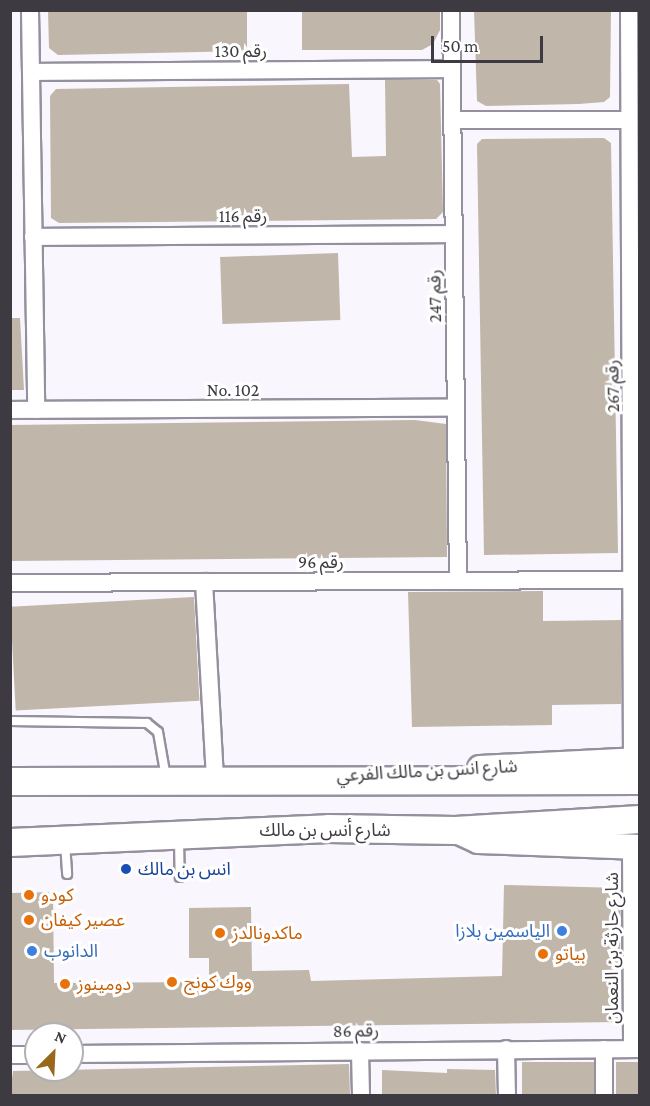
<!DOCTYPE html>
<html>
<head>
<meta charset="utf-8">
<style>
  body { margin:0 }
  #map { position:relative; width:650px; height:1106px; overflow:hidden; background:#f9f6fe; font-family:"Crimson Pro","Noto Sans Arabic",serif }
  div>[style] { position:absolute }
  .building>* { inset:0; background:#c0b6aa; transform-origin:0 0 }
  .roads { filter:drop-shadow(2px 0 #95909d) drop-shadow(-2px 0 #95909d) drop-shadow(0 2px #95909d) drop-shadow(0 -2px #95909d) }
  .lane>* { height:8px; margin:-4px; padding:0 4px; transform-origin:4px; border-radius:4px; background:#fff }
  .street>* { height:16px; margin:-8px; padding:0 8px; transform-origin:8px; border-radius:8px; background:#fff }
  .secondary>* { height:24px; margin:-12px; padding:0 12px; transform-origin:12px; border-radius:12px; background:#fff }
  .primary>* { height:27px; margin:-13.5px; padding:0 13.5px; transform-origin:13.5px; border-radius:13.5px; background:#fff }
  .dots>* { width:16px; height:16px; translate:-50% -50%; box-sizing:border-box; border:3px solid #fff; border-radius:50% }
  span { translate:-50% -50%; white-space:nowrap; text-align:center; line-height:1.15; -webkit-text-stroke:6px #fff; paint-order:stroke }
  .street-label { font-size:18px; color:#3d3b41 }
  .transit-label { font-size:18px; color:#164399 }
  .left { translate:0 -50%; text-align:left }
  .food-label { font-size:18px; color:#c56008 }
  .shop-label { font-size:18px; color:#366cbe }
  .right { translate:-100% -50%; text-align:right }
  .frame { position:absolute; inset:0; border:12px solid #3d3b41; pointer-events:none }
  .north { position:absolute; left:24px; top:1022px; width:60px; height:60px; box-sizing:border-box; background:#fff; border:2px solid #b1b1b3; border-radius:50%; rotate:24deg; font-size:16px; font-weight:700; line-height:24px; text-align:center; color:#3d3b41 }
  .north::after { content:''; display:block; margin:auto; width:21px; height:27px; background:#99691b; clip-path:polygon(50% 0,100% 100%,50% 72%,0 100%) }
  .scale { position:absolute; left:431px; top:36px; width:112px; height:27px; box-sizing:border-box; border:3px solid #3d3b41; border-top:0; padding-left:8px; font-size:18px; line-height:21px; white-space:nowrap; color:#3d3b41; -webkit-text-stroke:4px #fff; paint-order:stroke }
</style>
</head>
<body>
<div id="map">
  <div class="building">
    <div style="clip-path:polygon(48px 10px,247px 10px,247px 51px,58px 55px,49px 48px)"></div>
    <div style="clip-path:polygon(302px 10px,440px 10px,440px 30px,433px 44px,422px 50px,302px 50px)"></div>
    <div style="clip-path:polygon(474px 10px,611px 10px,610px 97px,604px 102px,579px 104px,486px 106px,477px 101px)"></div>
    <div style="clip-path:polygon(385px 80px,437px 80px,440px 84px,443px 212px,436px 219px,59px 223px,51px 218px,50px 96px,56px 89px,349px 84px,352px 157px,386px 156px)"></div>
    <div style="clip-path:polygon(604px 138px,611px 143px,618px 553px,484px 555px,477px 144px,482px 139px)"></div>
    <div style="left:338px;top:253px;width:67px;height:118px;rotate:88deg"></div>
    <div style="clip-path:polygon(10px 318px,20px 318px,24px 390px,10px 390px)"></div>
    <div style="clip-path:polygon(415px 420px,446px 424px,447px 557px,10px 561px,10px 425px)"></div>
    <div style="clip-path:polygon(543px 591px,543px 621px,621px 620px,621px 704px,552px 705px,552px 725px,412px 727px,408px 592px)"></div>
    <div style="left:194px;top:597px;width:104px;height:184px;rotate:87deg"></div>
    <div style="clip-path:polygon(504px 885px,621px 888px,619px 1022px,10px 1030px,10px 893px,53px 892px,54px 983px,209px 982px,209px 958px,189px 958px,189px 908px,251px 907px,252px 971px,309px 970px,311px 981px,502px 976px)"></div>
    <div style="left:594px;top:1062px;width:33px;height:72px;rotate:90deg"></div>
    <div style="left:616px;top:1062px;width:23px;height:33px"></div>
    <div style="clip-path:polygon(349px 1064px,350px 1095px,10px 1095px,13px 1071px)"></div>
    <div style="clip-path:polygon(447px 1069px,495px 1070px,496px 1095px,382px 1095px,382px 1070px,447px 1073px)"></div>
  </div>
  <div class="roads">
    <div class="lane">
      <div style="left:10px;top:721px;width:137px;rotate:0.8deg"></div>
      <div style="left:147px;top:723px;width:14px;rotate:39deg"></div>
      <div style="left:158px;top:732px;width:47px;rotate:80.1deg"></div>
      <div style="left:179px;top:838px;width:39px;rotate:89deg"></div>
      <div style="left:65px;top:843px;width:31px;rotate:86deg"></div>
    </div>
    <div class="street">
      <div style="left:30px;top:10px;width:400px;rotate:89.1deg"></div>
      <div style="left:451px;top:10px;width:571px;rotate:89.3deg"></div>
      <div style="left:629px;top:10px;width:751px;rotate:89.77deg"></div>
      <div style="left:31px;top:72px;width:421px;rotate:-0.4deg"></div>
      <div style="left:452px;top:120px;width:177px"></div>
      <div style="left:33px;top:237px;width:421px;rotate:-0.4deg"></div>
      <div style="left:10px;top:410px;width:446px;rotate:-0.3deg"></div>
      <div style="left:204px;top:582px;width:199px;rotate:86.8deg"></div>
      <div style="left:10px;top:583px;width:622px;rotate:-0.28deg"></div>
      <div style="left:631px;top:847px;width:202px;rotate:89.7deg"></div>
      <div style="left:506px;top:1049px;width:47px;rotate:88.8deg"></div>
      <div style="left:360px;top:1051px;width:45px;rotate:88.7deg"></div>
      <div style="left:72px;top:1054px;width:568px;rotate:-0.5deg"></div>
      <div style="left:10px;top:1055px;width:26px"></div>
      <div style="left:604px;top:1096px;width:47px;rotate:-90deg"></div>
    </div>
    <div class="secondary">
      <div style="left:480px;top:768px;width:160px;rotate:-2.9deg"></div>
      <div style="left:459px;top:832px;width:21px;rotate:25deg"></div>
      <div style="left:478px;top:841px;width:162px;rotate:2.1deg"></div>
    </div>
    <div class="primary">
      <div style="left:10px;top:781px;width:630px;rotate:-0.09deg"></div>
      <div style="left:10px;top:842px;width:318px;rotate:-2.5deg"></div>
      <div style="left:328px;top:828px;width:127px;rotate:0.9deg"></div>
      <div style="left:455px;top:830px;width:185px;rotate:-3.4deg"></div>
    </div>
  </div>
  <div class="dots">
    <div style="left:126px;top:869px;background:#1a4fb4"></div>
    <div style="left:29px;top:895px;background:#e8710a"></div>
    <div style="left:29px;top:920px;background:#e8710a"></div>
    <div style="left:562px;top:931px;background:#3f7fe0"></div>
    <div style="left:220px;top:933px;background:#e8710a"></div>
    <div style="left:32px;top:951px;background:#3f7fe0"></div>
    <div style="left:543px;top:954px;background:#e8710a"></div>
    <div style="left:172px;top:982px;background:#e8710a"></div>
    <div style="left:65px;top:984px;background:#e8710a"></div>
  </div>
  <div class="street-label">
    <span style="left:241px;top:51px">رقم 130</span>
    <span style="left:243px;top:216px">رقم 116</span>
    <span style="left:435px;top:296px;rotate:-91deg">رقم 247</span>
    <span style="left:613px;top:386px;rotate:-91deg">رقم 267</span>
    <span style="left:233px;top:390px">No. 102</span>
    <span style="left:321px;top:562px">رقم 96</span>
    <span style="left:427px;top:771px;rotate:-3deg">شارع انس بن مالك الفرعي</span>
    <span style="left:325px;top:830px">شارع أنس بن مالك</span>
    <span style="left:612px;top:948px;rotate:-90deg">شارع حارثة بن النعمان</span>
    <span style="left:356px;top:1031px;rotate:-1deg">رقم 86</span>
  </div>
  <div class="transit-label">
    <span class="left" style="left:138px;top:869px">انس بن مالك</span>
  </div>
  <div class="food-label">
    <span class="left" style="left:41px;top:895px">كودو</span>
    <span class="left" style="left:41px;top:920px">عصير كيفان</span>
    <span class="left" style="left:232px;top:933px">ماكدونالدز</span>
    <span class="left" style="left:555px;top:954px">بياتو</span>
    <span class="left" style="left:184px;top:982px">ووك كونج</span>
    <span class="left" style="left:77px;top:984px">دومينوز</span>
  </div>
  <div class="shop-label">
    <span class="right" style="left:550px;top:931px">الياسمين بلازا</span>
    <span class="left" style="left:44px;top:951px">الدانوب</span>
  </div>
  <div class="frame"></div>
  <div class="north">N</div>
  <div class="scale">50 m</div>
</div>
</body>
</html>
